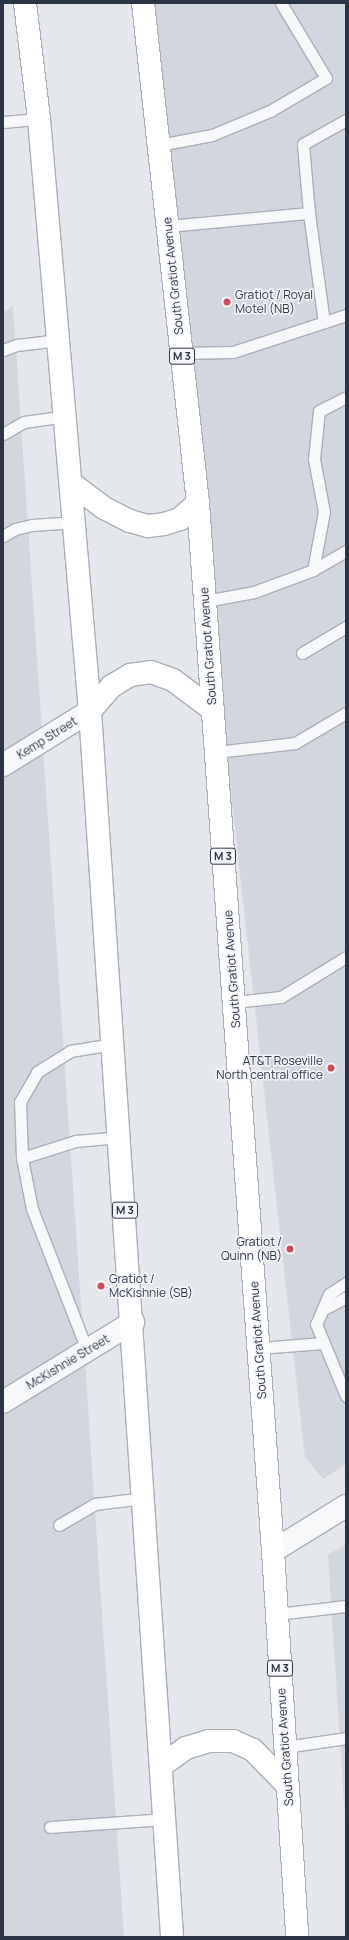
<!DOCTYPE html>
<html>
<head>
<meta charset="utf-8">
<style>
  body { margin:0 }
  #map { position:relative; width:349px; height:1940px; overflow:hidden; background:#e4e7ec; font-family:Manrope,sans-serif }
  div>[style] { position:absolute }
  .built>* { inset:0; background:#d2d6de }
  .roads { filter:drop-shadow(1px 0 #a9aeb7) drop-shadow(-1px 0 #a9aeb7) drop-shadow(0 1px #a9aeb7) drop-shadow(0 -1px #a9aeb7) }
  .service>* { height:11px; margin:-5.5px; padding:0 5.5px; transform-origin:5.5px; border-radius:5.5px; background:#f7f8fa }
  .minor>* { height:22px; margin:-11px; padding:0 11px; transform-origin:11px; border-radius:11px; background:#f7f8fa }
  .primary>* { height:22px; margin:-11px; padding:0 11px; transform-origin:11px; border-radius:11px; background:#fff }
  .dots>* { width:11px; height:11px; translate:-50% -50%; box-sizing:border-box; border:2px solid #f4f6f9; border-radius:50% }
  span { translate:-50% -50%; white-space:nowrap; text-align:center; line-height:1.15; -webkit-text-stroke:3px #f4f6f9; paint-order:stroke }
  .shield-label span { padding:1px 3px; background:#f4f6f9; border:1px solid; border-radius:3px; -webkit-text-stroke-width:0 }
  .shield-label { font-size:11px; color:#2b3445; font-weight:700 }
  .street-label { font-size:12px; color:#2b3445 }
  .poi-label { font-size:12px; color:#2b3445 }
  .left { translate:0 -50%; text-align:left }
  .right { translate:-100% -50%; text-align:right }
  .frame { position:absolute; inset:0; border:4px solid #2b3445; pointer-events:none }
</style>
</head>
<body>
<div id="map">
  <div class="built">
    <div style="clip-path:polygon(143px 3px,346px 3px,346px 1464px,323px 1479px,305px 1457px)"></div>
    <div style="clip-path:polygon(13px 306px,124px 1937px,3px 1937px,3px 312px)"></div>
    <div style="clip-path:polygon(346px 1544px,346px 1835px,328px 1555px)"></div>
  </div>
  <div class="roads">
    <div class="service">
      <div style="left:3px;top:122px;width:36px;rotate:-5deg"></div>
      <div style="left:159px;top:145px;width:54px;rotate:-10.7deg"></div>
      <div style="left:212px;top:135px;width:63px;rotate:-22.5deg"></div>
      <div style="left:270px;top:111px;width:65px;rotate:-30.5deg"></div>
      <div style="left:326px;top:78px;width:87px;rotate:-121deg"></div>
      <div style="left:309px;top:213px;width:110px;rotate:82.2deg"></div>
      <div style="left:168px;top:226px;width:142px;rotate:-5.3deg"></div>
      <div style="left:309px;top:213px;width:69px;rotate:-95deg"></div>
      <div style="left:303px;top:144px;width:49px;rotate:-29.2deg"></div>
      <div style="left:3px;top:350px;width:15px;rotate:-20deg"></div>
      <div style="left:17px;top:345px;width:42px;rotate:-6.8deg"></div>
      <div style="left:181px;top:353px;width:52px;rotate:-1.1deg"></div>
      <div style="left:233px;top:352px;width:119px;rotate:-18.1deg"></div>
      <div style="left:3px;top:434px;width:24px;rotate:-30deg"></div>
      <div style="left:24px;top:422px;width:42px;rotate:-8.1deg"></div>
      <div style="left:3px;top:536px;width:14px;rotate:-30deg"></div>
      <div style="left:15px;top:529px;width:17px;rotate:-13deg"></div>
      <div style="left:32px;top:525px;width:43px;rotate:-4deg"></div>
      <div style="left:313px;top:570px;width:59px;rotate:-79.3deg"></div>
      <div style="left:324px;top:512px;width:54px;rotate:-100.7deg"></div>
      <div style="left:314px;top:459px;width:48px;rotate:-84.1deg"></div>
      <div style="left:319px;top:411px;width:30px;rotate:-27deg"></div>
      <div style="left:205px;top:601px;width:50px;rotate:-10.4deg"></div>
      <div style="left:254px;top:592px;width:63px;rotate:-20.4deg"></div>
      <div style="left:313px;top:570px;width:38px;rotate:-30deg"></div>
      <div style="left:302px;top:653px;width:51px;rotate:-30.6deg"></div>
      <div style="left:216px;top:752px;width:80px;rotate:-6.5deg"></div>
      <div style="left:295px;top:743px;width:59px;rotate:-30.5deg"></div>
      <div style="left:234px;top:1002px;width:47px;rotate:-6.1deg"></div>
      <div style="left:281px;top:997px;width:76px;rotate:-31.6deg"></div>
      <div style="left:22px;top:1158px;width:57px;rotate:-17.5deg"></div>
      <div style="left:76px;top:1141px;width:44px;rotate:-5.2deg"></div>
      <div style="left:346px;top:1283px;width:20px;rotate:147deg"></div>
      <div style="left:329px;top:1294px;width:33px;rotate:113deg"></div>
      <div style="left:316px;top:1324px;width:78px;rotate:67.4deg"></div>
      <div style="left:322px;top:1310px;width:27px;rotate:-28deg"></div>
      <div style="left:259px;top:1348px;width:64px;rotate:-4.5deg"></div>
      <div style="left:87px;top:1350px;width:151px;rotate:-111.3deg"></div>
      <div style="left:32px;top:1209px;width:52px;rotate:-101.1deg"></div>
      <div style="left:22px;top:1158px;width:56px;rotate:-92deg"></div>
      <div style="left:20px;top:1102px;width:34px;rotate:-60deg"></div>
      <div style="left:37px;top:1072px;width:39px;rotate:-32deg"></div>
      <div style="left:70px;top:1051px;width:44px;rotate:-9.2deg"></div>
      <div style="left:59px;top:1525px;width:42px;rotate:-30.3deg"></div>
      <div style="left:95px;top:1504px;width:49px;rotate:-7deg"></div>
      <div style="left:277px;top:1614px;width:69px;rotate:-6.6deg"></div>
      <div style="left:285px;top:1747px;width:62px;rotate:-8.4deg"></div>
      <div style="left:50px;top:1827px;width:114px;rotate:-4deg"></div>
    </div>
    <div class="minor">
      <div style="left:3px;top:765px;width:102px;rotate:-31.8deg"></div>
      <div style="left:3px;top:1402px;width:153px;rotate:-31.6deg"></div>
      <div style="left:273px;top:1551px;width:86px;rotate:-31.7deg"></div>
    </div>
    <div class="primary">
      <div style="left:25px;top:3px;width:117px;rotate:83.1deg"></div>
      <div style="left:39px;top:119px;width:594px;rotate:85.08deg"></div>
      <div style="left:90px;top:711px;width:1229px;rotate:86.17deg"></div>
      <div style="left:143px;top:3px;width:503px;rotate:83.72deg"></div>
      <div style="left:198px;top:503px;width:1051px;rotate:85.91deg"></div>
      <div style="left:273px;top:1551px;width:387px;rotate:86.4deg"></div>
      <div style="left:71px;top:483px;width:41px;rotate:37.1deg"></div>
      <div style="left:104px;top:508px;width:29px;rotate:27deg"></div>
      <div style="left:130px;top:521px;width:19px;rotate:16deg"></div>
      <div style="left:148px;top:526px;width:16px;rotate:-7deg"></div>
      <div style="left:164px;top:524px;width:17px;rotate:-17deg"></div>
      <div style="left:180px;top:519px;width:24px;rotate:-42deg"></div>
      <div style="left:90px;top:711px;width:33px;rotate:-49deg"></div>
      <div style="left:112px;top:686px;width:21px;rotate:-31deg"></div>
      <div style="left:130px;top:675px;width:21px;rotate:-8deg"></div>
      <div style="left:151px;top:672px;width:23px;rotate:20deg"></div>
      <div style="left:173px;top:680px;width:50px;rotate:36.9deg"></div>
      <div style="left:161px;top:1766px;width:31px;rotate:-36deg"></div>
      <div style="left:186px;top:1748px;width:24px;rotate:-17deg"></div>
      <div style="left:209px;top:1741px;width:24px"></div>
      <div style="left:233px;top:1741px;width:22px;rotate:24deg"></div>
      <div style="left:253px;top:1750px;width:49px;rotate:45.8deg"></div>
    </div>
  </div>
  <div class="dots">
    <div style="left:227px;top:302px;background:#d1495b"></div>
    <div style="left:331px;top:1068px;background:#d1495b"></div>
    <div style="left:290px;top:1249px;background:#d1495b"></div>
    <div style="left:101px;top:1286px;background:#d1495b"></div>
  </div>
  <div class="shield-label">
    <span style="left:182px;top:356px">M 3</span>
    <span style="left:223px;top:856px">M 3</span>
    <span style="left:125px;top:1210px">M 3</span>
    <span style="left:280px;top:1668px">M 3</span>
  </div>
  <div class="street-label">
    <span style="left:173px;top:276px;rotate:-96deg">South Gratiot Avenue</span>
    <span style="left:208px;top:646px;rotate:-94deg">South Gratiot Avenue</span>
    <span style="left:47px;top:738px;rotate:-32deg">Kemp Street</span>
    <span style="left:232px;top:969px;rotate:-94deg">South Gratiot Avenue</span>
    <span style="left:258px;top:1340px;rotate:-94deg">South Gratiot Avenue</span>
    <span style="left:68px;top:1362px;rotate:-31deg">McKishnie Street</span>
    <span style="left:285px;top:1747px;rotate:-94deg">South Gratiot Avenue</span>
  </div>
  <div class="poi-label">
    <span class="left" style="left:235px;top:302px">Gratiot / Royal<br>Motel (NB)</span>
    <span class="right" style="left:323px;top:1068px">AT&amp;T Roseville<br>North central office</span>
    <span class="right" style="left:282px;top:1249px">Gratiot /<br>Quinn (NB)</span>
    <span class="left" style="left:109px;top:1286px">Gratiot /<br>McKishnie (SB)</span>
  </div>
  <div class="frame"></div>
</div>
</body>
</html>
